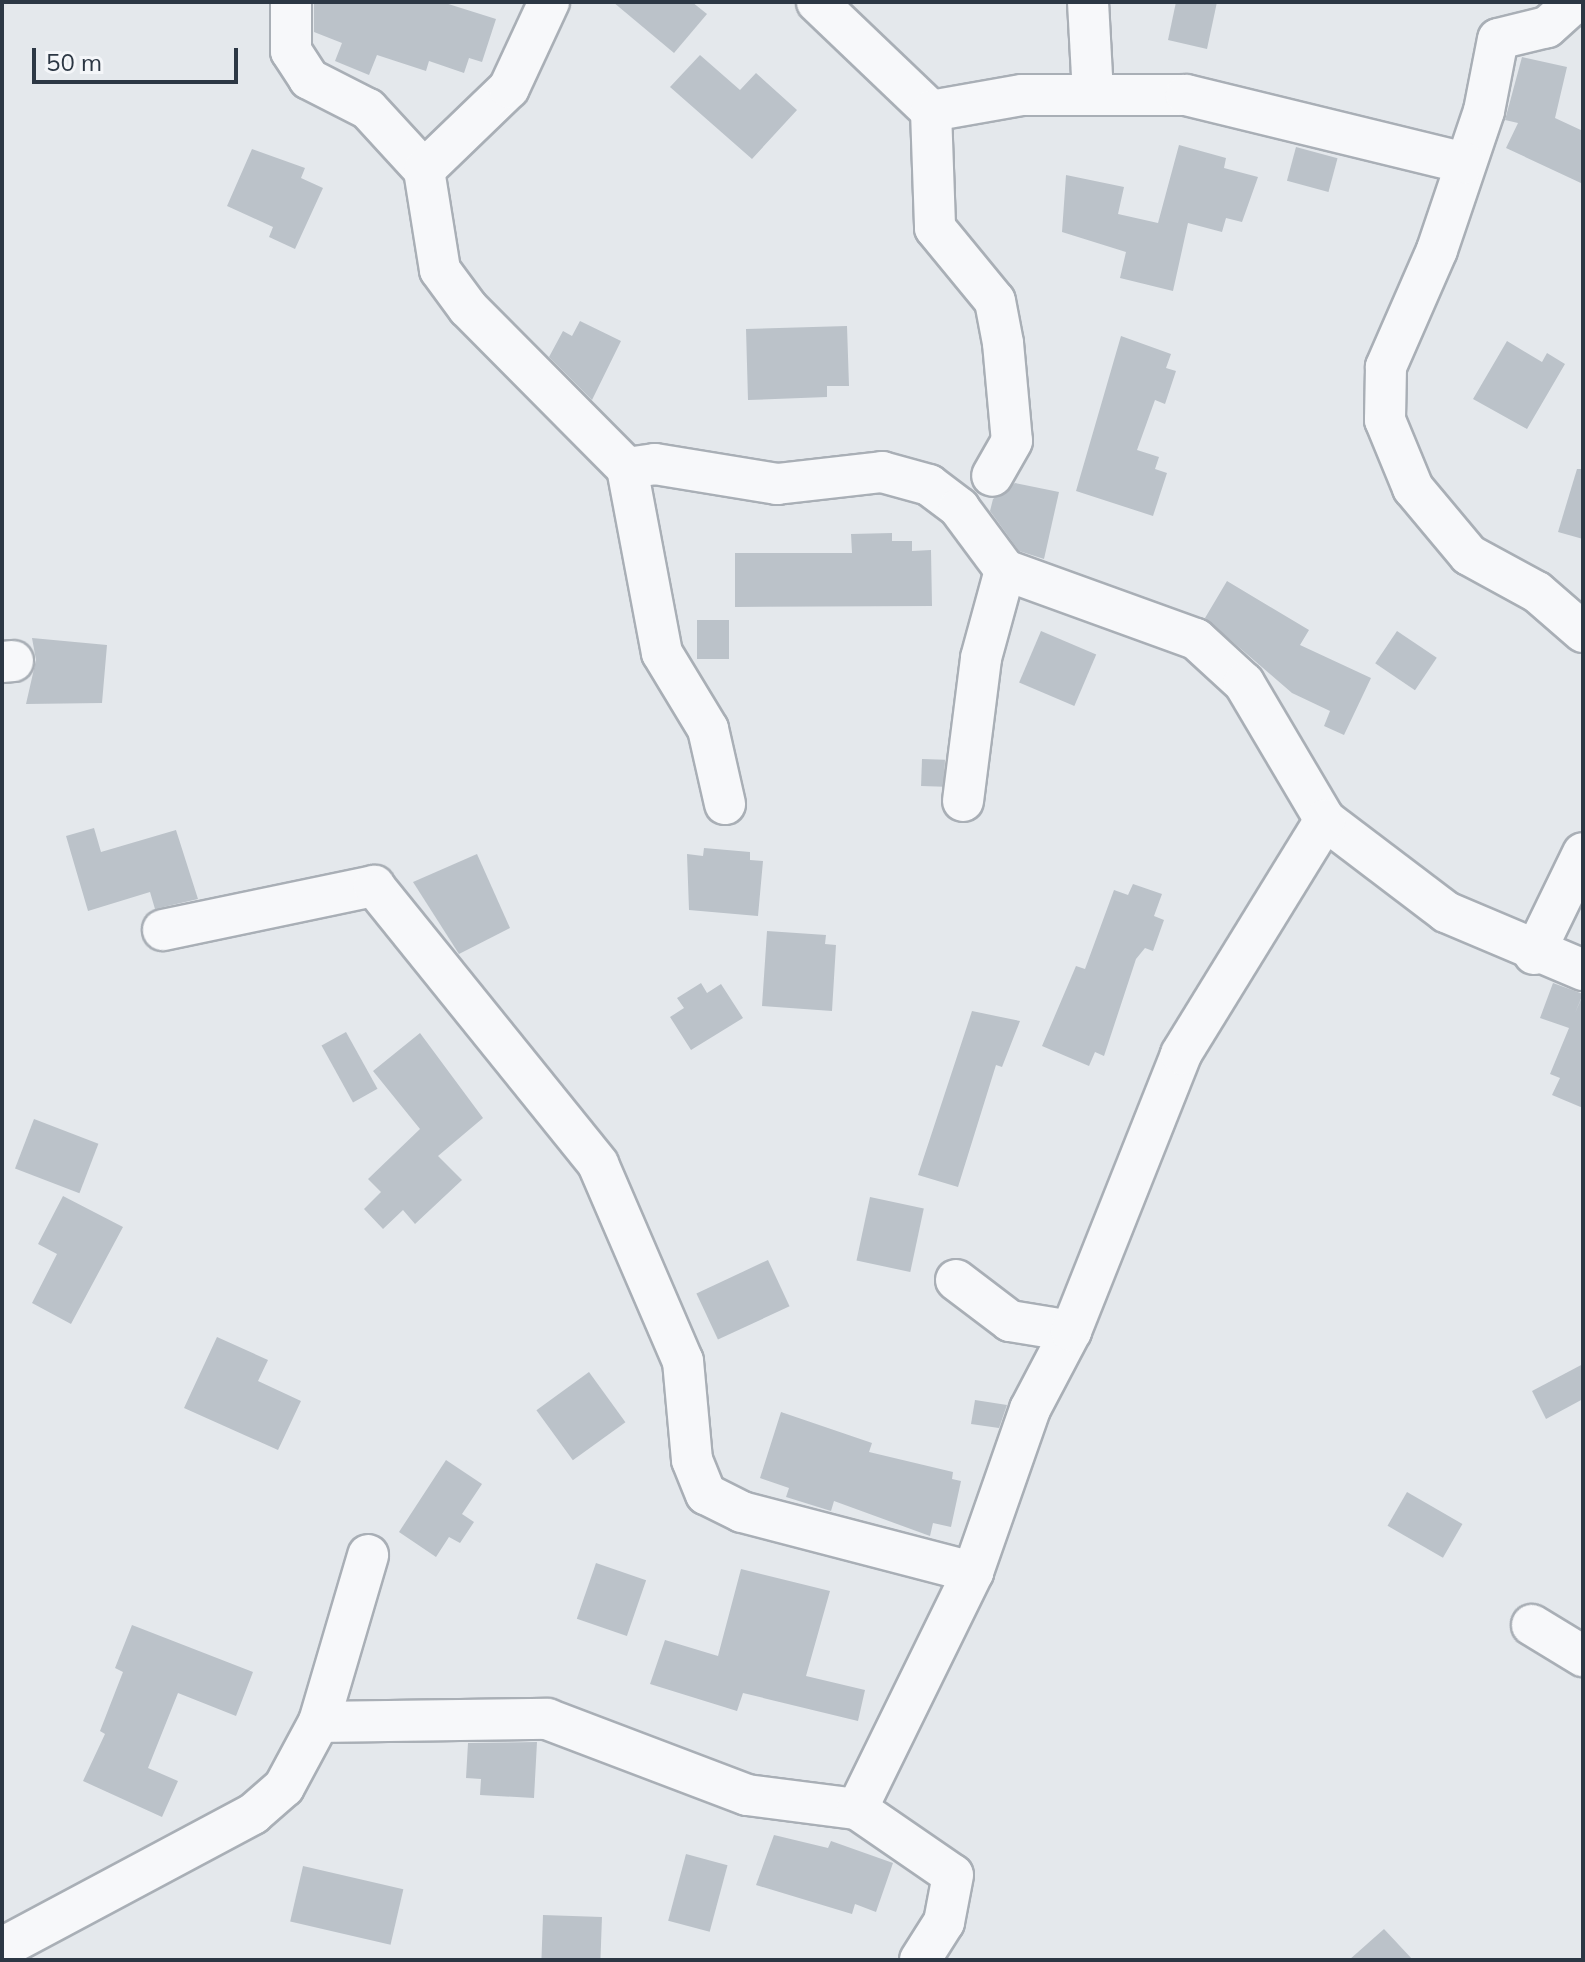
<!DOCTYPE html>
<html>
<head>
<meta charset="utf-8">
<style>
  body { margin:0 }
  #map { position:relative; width:1585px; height:1962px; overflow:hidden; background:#e4e8ec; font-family:Mulish,sans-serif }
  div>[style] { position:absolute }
  .building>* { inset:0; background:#bbc2c9; transform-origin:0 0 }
  .roads { filter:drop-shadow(2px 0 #a9afb6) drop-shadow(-2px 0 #a9afb6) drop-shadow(0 2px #a9afb6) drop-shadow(0 -2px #a9afb6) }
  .minor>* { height:40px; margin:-20px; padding:0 20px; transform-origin:20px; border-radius:20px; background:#f7f8fa }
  span { translate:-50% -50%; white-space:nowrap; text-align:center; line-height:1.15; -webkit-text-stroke:8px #f4f6f9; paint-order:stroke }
  .frame { position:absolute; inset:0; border:4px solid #2c3744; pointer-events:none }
  .scale { position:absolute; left:32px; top:48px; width:206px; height:36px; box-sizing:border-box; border:4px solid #2c3744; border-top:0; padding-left:10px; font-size:24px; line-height:28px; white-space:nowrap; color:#2c3744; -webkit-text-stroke:6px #f4f6f9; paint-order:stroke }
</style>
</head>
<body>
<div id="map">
  <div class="building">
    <div style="clip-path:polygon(442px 2px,496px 19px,482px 62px,469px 58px,464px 73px,429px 61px,426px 71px,377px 55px,369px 75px,335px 61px,342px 43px,314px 32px,314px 2px)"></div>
    <div style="clip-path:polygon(613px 2px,692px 2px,707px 14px,674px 53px)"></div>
    <div style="clip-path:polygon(1176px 2px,1217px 2px,1207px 49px,1168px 40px)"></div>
    <div style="clip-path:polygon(700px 55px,740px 90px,756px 73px,797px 110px,752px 159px,670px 87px)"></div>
    <div style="clip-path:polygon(1522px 57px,1567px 67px,1555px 118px,1583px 131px,1583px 184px,1506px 148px,1518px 123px,1505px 120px)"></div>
    <div style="clip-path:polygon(1179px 145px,1226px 158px,1224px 168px,1258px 177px,1242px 222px,1226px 218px,1222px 232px,1188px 223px,1173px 291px,1120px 278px,1126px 252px,1062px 232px,1066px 175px,1124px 187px,1118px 214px,1158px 223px)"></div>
    <div style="left:1296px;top:147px;width:43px;height:35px;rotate:15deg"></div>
    <div style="clip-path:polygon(252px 149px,305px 168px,301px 178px,323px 188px,295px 249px,269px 237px,273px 227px,227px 206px)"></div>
    <div style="clip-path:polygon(580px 321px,621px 341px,592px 400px,549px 357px,563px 331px,572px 336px)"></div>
    <div style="clip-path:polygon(847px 326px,849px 386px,827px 386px,827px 397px,748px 400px,746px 329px)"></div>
    <div style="clip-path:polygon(1121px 336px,1171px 354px,1166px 368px,1176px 371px,1165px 404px,1155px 400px,1137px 450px,1159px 457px,1155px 469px,1167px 473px,1153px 516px,1076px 491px)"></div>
    <div style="clip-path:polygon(1507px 341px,1542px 362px,1547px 353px,1565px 364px,1527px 429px,1473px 399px)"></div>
    <div style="clip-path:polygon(1577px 469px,1583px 469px,1583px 539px,1558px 532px)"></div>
    <div style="clip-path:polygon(1015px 483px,1059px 492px,1044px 559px,1019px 551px,990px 511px,993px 499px)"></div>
    <div style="clip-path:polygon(892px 533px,892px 541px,912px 541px,912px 551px,931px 550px,932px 606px,735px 607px,735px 553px,852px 553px,851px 534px)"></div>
    <div style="clip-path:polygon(1227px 581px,1309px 630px,1300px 645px,1371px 678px,1344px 735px,1324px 726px,1330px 711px,1292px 693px,1205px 618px)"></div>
    <div style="left:729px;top:620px;width:39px;height:32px;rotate:90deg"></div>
    <div style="left:1041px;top:631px;width:60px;height:56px;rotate:23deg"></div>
    <div style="left:1397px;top:631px;width:48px;height:39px;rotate:34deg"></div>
    <div style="clip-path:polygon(32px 638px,107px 645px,102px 703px,26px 704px,36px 660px)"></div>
    <div style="left:922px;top:759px;width:23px;height:27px;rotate:2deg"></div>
    <div style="clip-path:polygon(94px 828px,101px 852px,176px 830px,198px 899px,155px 909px,150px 892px,88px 911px,66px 836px)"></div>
    <div style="clip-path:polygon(704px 848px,750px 852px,750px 860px,763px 861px,758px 916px,689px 910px,687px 854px,703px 856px)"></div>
    <div style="clip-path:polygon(477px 854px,510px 928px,459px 954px,413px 882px)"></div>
    <div style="clip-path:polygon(1133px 884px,1162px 894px,1154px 916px,1164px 920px,1153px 951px,1145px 948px,1136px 959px,1104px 1056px,1095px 1052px,1089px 1066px,1042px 1046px,1076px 966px,1085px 969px,1114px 890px,1128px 895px)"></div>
    <div style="clip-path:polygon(767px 931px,826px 935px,825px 944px,836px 945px,832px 1011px,762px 1006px)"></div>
    <div style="clip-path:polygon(701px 983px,707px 993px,721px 984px,743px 1018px,691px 1050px,670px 1017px,684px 1008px,677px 998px)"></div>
    <div style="clip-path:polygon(1553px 983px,1583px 994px,1575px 1013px,1583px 995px,1583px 1108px,1552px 1095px,1560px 1078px,1550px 1074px,1569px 1028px,1540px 1018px)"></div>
    <div style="clip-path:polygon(972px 1011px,1020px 1021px,1002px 1067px,996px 1065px,958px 1187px,918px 1175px)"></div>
    <div style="left:346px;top:1032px;width:65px;height:28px;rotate:61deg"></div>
    <div style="clip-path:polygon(420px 1033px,483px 1118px,438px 1156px,462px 1180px,415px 1224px,403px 1210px,383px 1229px,364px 1209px,381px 1192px,368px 1179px,420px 1129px,373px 1071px)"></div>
    <div style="left:34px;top:1119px;width:69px;height:53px;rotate:21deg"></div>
    <div style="clip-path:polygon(63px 1196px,123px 1227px,71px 1324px,32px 1303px,57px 1254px,38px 1244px)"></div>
    <div style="left:870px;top:1197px;width:55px;height:65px;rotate:12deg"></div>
    <div style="left:768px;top:1260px;width:51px;height:79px;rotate:65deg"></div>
    <div style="clip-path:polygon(217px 1337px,268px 1360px,258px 1381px,301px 1401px,278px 1450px,184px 1408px)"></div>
    <div style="clip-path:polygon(1583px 1364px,1583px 1399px,1546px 1419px,1532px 1391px)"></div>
    <div style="left:589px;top:1372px;width:62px;height:65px;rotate:54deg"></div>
    <div style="clip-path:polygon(975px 1400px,1007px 1405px,999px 1428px,971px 1424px)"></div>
    <div style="clip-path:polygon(781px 1412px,872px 1443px,869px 1452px,953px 1472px,952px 1479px,961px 1481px,951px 1527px,933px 1523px,930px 1536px,834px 1501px,831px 1511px,786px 1497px,789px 1488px,760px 1478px)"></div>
    <div style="clip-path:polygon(446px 1460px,482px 1484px,462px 1514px,474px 1522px,460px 1543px,449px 1537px,436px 1557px,399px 1532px)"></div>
    <div style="left:1407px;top:1492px;width:64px;height:39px;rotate:30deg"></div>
    <div style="left:596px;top:1563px;width:53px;height:59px;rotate:19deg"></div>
    <div style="clip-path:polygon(741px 1569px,830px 1591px,806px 1676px,865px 1690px,858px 1721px,743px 1693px,737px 1711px,650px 1684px,665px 1640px,718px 1656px)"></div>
    <div style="clip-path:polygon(132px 1625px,253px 1672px,236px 1716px,178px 1693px,148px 1768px,178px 1781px,162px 1817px,83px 1781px,105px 1734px,100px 1731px,123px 1672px,115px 1668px)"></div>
    <div style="clip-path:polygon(537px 1742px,534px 1798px,480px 1795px,481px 1779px,466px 1778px,468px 1743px)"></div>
    <div style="clip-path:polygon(774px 1835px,828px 1848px,831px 1841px,893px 1863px,876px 1912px,855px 1904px,852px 1914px,756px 1885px)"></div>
    <div style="left:686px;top:1854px;width:43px;height:69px;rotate:15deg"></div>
    <div style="left:303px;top:1866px;width:103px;height:57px;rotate:13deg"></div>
    <div style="left:543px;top:1915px;width:59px;height:45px;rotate:2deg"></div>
    <div style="clip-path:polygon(1384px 1929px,1413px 1960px,1349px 1960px)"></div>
  </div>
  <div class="roads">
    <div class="minor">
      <div style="left:291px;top:2px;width:49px;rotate:90deg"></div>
      <div style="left:291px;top:51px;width:33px;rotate:57deg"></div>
      <div style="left:309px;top:79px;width:66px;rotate:27deg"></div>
      <div style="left:368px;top:109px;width:83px;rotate:47.4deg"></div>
      <div style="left:424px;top:170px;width:101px;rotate:80.9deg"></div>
      <div style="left:440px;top:270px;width:47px;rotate:53.6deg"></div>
      <div style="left:468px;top:308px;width:226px;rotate:45.2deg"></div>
      <div style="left:627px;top:468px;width:28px;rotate:-8deg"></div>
      <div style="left:655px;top:464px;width:124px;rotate:9.3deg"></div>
      <div style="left:777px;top:484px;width:106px;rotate:-6.5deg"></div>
      <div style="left:882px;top:472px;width:49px;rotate:15.5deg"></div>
      <div style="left:929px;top:485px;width:38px;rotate:37deg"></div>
      <div style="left:959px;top:508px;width:77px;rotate:53.4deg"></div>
      <div style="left:1005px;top:570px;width:203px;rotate:19.9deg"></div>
      <div style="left:1196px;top:639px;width:65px;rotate:42.5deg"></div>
      <div style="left:1244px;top:683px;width:159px;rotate:59.4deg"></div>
      <div style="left:1325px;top:820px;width:152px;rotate:37.2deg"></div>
      <div style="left:1446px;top:912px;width:149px;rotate:22.9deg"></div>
      <div style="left:817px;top:2px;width:158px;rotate:43.7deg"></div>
      <div style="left:931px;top:111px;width:117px;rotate:88deg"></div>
      <div style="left:935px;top:228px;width:94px;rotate:50.6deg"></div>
      <div style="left:995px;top:301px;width:43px;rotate:79.2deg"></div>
      <div style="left:1003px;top:343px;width:98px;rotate:84.8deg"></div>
      <div style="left:1012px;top:441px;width:40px;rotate:119.7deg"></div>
      <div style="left:1088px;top:2px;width:92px;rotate:86.9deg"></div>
      <div style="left:1575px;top:2px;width:38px;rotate:138deg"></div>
      <div style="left:1547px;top:27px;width:50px;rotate:166.2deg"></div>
      <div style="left:1498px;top:39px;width:73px;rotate:101deg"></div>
      <div style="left:1484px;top:111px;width:147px;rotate:108.7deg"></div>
      <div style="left:1437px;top:250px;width:128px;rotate:113.6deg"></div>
      <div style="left:1386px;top:367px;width:53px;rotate:91.1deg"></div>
      <div style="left:1385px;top:420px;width:74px;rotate:67.6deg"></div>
      <div style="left:1413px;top:488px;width:87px;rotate:50.1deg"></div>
      <div style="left:1469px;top:555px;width:77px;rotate:28.6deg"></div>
      <div style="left:1537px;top:592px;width:61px;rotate:41deg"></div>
      <div style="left:931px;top:111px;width:92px;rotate:-10deg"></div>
      <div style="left:1022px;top:95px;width:164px"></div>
      <div style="left:1186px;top:95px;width:287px;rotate:13.7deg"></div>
      <div style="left:424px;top:170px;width:118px;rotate:-44deg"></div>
      <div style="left:509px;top:88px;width:95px;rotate:-65.1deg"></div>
      <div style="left:627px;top:468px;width:188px;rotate:79.3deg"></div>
      <div style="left:662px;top:653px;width:89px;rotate:58.8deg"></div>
      <div style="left:708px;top:729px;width:77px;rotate:77.2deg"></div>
      <div style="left:2px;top:662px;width:11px;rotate:-5deg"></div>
      <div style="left:963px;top:801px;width:144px;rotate:-82.8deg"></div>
      <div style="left:981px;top:658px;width:91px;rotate:-74.7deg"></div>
      <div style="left:163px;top:930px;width:216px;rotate:-11.8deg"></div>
      <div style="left:374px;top:886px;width:357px;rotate:51.1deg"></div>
      <div style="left:598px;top:1164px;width:215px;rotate:66.7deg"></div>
      <div style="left:683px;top:1361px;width:99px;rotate:84.8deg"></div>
      <div style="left:692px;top:1460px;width:37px;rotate:68deg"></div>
      <div style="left:706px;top:1494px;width:40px;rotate:26.6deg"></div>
      <div style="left:742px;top:1512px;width:239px;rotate:14.6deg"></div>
      <div style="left:1534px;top:954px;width:112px;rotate:-64.1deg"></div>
      <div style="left:956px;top:1280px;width:68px;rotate:37.2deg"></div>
      <div style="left:1010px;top:1321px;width:62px;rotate:9.3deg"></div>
      <div style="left:1532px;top:1625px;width:60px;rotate:31.3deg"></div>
      <div style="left:319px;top:1722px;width:228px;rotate:-0.8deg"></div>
      <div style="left:547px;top:1719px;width:214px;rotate:20.8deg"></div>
      <div style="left:747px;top:1795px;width:111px;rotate:7.3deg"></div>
      <div style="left:857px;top:1809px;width:116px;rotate:34.5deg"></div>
      <div style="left:953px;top:1875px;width:48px;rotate:100.8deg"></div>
      <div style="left:944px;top:1922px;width:45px;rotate:122.3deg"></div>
      <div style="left:857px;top:1809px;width:264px;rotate:-63.9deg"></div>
      <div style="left:973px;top:1572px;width:173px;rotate:-70.7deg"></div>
      <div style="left:1030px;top:1409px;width:88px;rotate:-62.3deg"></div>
      <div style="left:1071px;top:1331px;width:298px;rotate:-68.3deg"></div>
      <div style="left:1181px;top:1054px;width:275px;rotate:-58.4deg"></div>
      <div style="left:2px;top:1948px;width:285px;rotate:-28.1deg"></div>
      <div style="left:253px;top:1814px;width:41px;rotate:-41.1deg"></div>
      <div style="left:284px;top:1787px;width:74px;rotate:-61.7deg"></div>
      <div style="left:319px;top:1722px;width:174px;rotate:-73.6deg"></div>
    </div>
  </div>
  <div class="frame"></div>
  <div class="scale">50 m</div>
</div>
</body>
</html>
